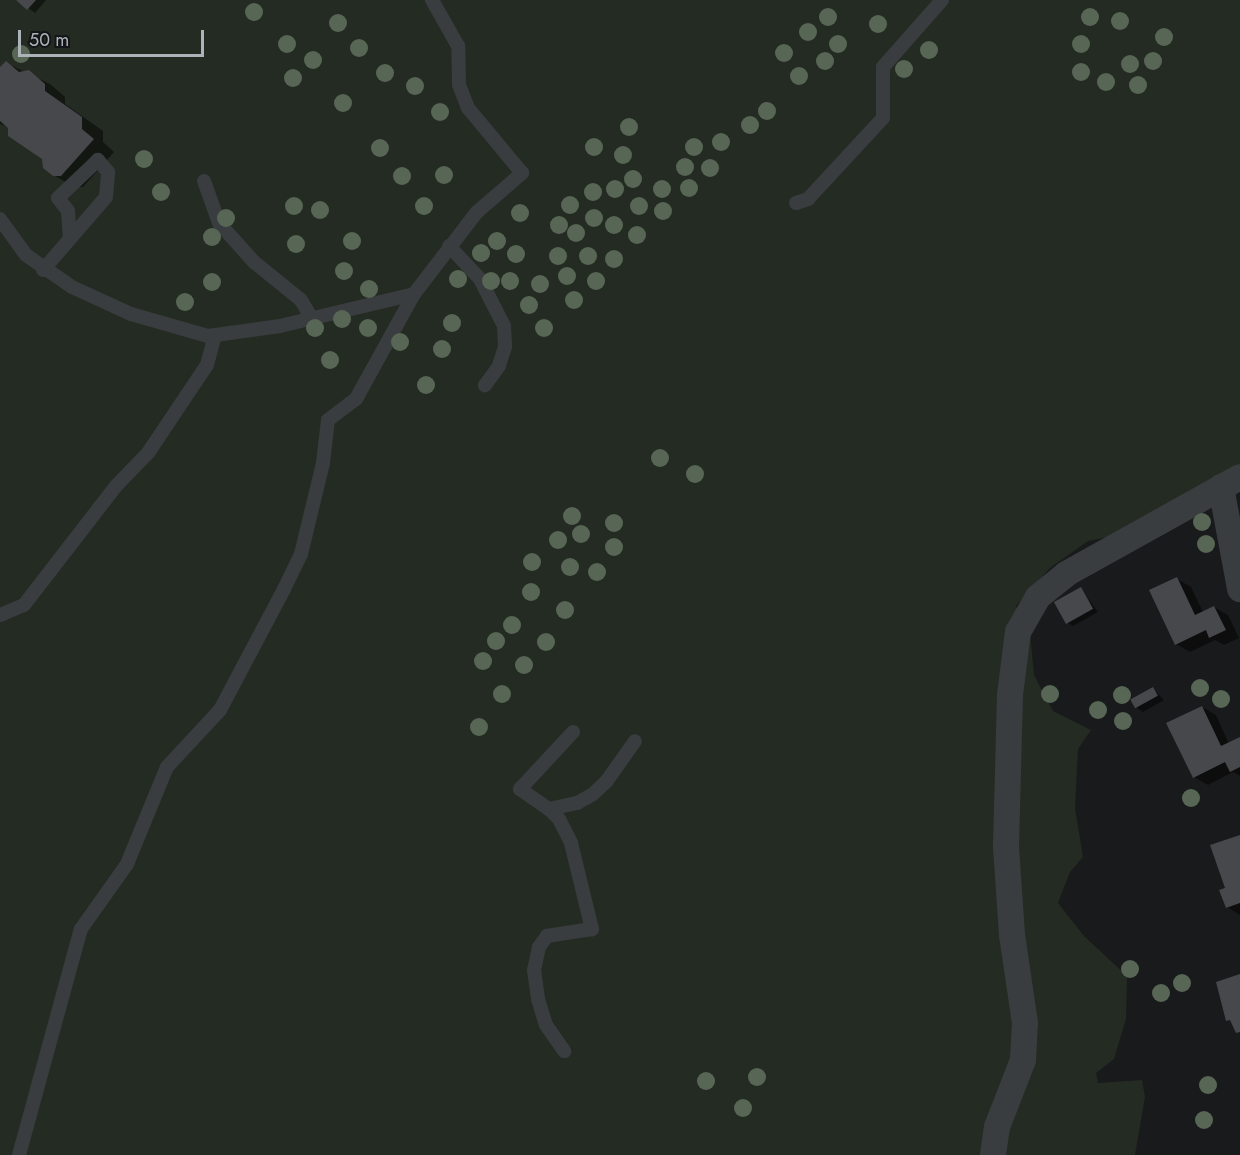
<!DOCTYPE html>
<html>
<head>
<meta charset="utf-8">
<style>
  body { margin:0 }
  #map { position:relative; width:1240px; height:1155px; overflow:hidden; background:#191a1b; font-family:Jost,sans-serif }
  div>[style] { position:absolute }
  .green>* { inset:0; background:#242b23 }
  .shadow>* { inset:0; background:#0007 }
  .building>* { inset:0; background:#46484b; transform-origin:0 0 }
  .lane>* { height:14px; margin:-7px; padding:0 7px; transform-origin:7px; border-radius:7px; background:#3a3d40 }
  .street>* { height:26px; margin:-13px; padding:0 13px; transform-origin:13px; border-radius:13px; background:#3a3d40 }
  .trees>* { width:18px; height:18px; margin:-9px; border-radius:50%; background:#586655 }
  span { translate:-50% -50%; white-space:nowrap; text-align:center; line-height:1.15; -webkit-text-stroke:4.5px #141516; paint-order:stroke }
  .scale { position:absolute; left:18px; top:30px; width:186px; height:27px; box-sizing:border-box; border:3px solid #acb4ba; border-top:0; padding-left:8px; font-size:18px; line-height:21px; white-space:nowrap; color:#acb4ba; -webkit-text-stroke:4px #141516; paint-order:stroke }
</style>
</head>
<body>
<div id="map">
  <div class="green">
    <div style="clip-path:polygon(0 0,1240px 0,1240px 479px,1114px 536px,1088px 541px,1050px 568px,1016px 606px,1030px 633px,1034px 675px,1053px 711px,1091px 730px,1078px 749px,1075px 808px,1083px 857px,1070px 872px,1058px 903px,1084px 936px,1127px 976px,1126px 1019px,1114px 1059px,1096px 1073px,1098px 1083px,1142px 1080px,1145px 1097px,1135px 1155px,0 1155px)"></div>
  </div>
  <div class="shadow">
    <div style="clip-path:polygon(18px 0,46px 0,35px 13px)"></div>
    <div style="clip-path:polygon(6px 63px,50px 84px,65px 97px,65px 104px,103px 131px,103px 142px,114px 152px,83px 187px,75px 187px,53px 175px,44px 158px,9px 127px,0 124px,0 69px)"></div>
    <div style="clip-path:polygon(1177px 579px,1191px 587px,1203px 612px,1214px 607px,1228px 615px,1239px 638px,1224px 645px,1215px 640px,1190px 652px,1176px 644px)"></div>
    <div style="clip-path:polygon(1081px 589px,1098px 612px,1073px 626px,1067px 622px)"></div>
    <div style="clip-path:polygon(1153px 689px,1164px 700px,1143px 712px,1137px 708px)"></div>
    <div style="clip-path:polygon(1202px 707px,1216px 715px,1229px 744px,1240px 738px,1240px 776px,1233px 772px,1208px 785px,1194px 777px)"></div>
    <div style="clip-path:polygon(1240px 836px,1240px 915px,1227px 907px)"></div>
  </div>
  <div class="building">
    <div style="clip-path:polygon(16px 0,36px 0,27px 10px)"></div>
    <div style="clip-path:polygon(6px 61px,19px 72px,29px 70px,45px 84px,45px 91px,82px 117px,82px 129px,94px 139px,61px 176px,53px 176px,43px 168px,42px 159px,8px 136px,8px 128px,0 121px,0 67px)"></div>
    <div style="clip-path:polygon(1177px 577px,1195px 615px,1214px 606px,1226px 630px,1209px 638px,1206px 630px,1175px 645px,1149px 590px)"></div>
    <div style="left:1081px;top:587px;width:25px;height:31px;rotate:61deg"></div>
    <div style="left:1153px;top:687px;width:10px;height:26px;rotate:61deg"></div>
    <div style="clip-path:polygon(1202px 706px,1221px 746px,1240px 737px,1240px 767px,1230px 772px,1225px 762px,1193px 778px,1166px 723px)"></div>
    <div style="clip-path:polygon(1240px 835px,1240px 903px,1226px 908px,1219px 890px,1225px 888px,1210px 845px)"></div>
    <div style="clip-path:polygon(1240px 974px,1240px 1032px,1236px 1033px,1230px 1020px,1226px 1021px,1216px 982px)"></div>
  </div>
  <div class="lane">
    <div style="left:204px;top:181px;width:45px;rotate:70.3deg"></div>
    <div style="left:219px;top:223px;width:52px;rotate:48.1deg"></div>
    <div style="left:254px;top:262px;width:60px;rotate:39deg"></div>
    <div style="left:301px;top:300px;width:22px;rotate:60deg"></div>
    <div style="left:796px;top:203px;width:13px;rotate:-18deg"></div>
    <div style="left:808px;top:199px;width:110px;rotate:-47.2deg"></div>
    <div style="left:883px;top:118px;width:51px;rotate:-90deg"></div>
    <div style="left:883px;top:67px;width:89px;rotate:-48.6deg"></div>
    <div style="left:0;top:219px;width:44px;rotate:54.2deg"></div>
    <div style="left:26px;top:255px;width:56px;rotate:34.8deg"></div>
    <div style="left:72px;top:287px;width:65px;rotate:24.6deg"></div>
    <div style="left:131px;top:314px;width:80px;rotate:15.9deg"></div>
    <div style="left:208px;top:336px;width:73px;rotate:-7.9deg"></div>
    <div style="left:280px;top:326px;width:138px;rotate:-13.4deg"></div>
    <div style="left:414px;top:294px;width:103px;rotate:-52.5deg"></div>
    <div style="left:477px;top:212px;width:60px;rotate:-40.9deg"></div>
    <div style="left:522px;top:173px;width:85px;rotate:-129.7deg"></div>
    <div style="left:468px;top:108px;width:25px;rotate:-111deg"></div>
    <div style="left:459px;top:85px;width:39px;rotate:-91deg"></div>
    <div style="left:458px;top:46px;width:53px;rotate:-119.5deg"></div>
    <div style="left:449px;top:246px;width:45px;rotate:46.8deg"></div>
    <div style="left:480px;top:279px;width:53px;rotate:62.9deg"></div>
    <div style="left:504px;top:326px;width:21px;rotate:87deg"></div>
    <div style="left:505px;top:347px;width:20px;rotate:108deg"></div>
    <div style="left:499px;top:366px;width:24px;rotate:126deg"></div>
    <div style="left:43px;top:270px;width:96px;rotate:-49.2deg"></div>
    <div style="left:106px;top:197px;width:25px;rotate:-85deg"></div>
    <div style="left:108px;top:172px;width:16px;rotate:-130deg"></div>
    <div style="left:98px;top:160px;width:55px;rotate:136.5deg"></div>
    <div style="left:58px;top:198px;width:16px;rotate:52deg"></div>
    <div style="left:68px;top:211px;width:27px;rotate:86deg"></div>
    <div style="left:0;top:615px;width:26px;rotate:-23deg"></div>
    <div style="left:24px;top:605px;width:150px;rotate:-52.3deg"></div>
    <div style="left:116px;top:486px;width:46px;rotate:-45.9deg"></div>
    <div style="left:148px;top:453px;width:106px;rotate:-56.2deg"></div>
    <div style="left:207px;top:365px;width:31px;rotate:-75deg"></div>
    <div style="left:573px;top:732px;width:78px;rotate:132.9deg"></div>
    <div style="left:520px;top:789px;width:35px;rotate:35deg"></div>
    <div style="left:549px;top:809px;width:29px;rotate:-12deg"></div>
    <div style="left:577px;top:803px;width:18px;rotate:-29deg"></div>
    <div style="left:593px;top:794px;width:18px;rotate:-43deg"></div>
    <div style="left:606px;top:782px;width:50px;rotate:-54.7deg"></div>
    <div style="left:549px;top:809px;width:14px;rotate:45deg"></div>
    <div style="left:559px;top:819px;width:27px;rotate:63deg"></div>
    <div style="left:571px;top:843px;width:89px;rotate:76.3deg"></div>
    <div style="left:592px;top:929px;width:46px;rotate:171.2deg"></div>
    <div style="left:547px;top:936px;width:14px;rotate:126deg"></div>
    <div style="left:539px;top:947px;width:24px;rotate:102deg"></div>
    <div style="left:534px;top:970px;width:29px;rotate:82deg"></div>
    <div style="left:538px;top:999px;width:27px;rotate:73deg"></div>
    <div style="left:546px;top:1025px;width:32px;rotate:55deg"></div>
    <div style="left:19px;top:1155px;width:234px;rotate:-74.7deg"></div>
    <div style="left:81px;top:929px;width:80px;rotate:-54.7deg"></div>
    <div style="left:127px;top:864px;width:105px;rotate:-67.6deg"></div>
    <div style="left:167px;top:767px;width:78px;rotate:-47.1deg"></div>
    <div style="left:220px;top:710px;width:137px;rotate:-62.1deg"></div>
    <div style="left:284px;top:589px;width:39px;rotate:-64deg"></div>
    <div style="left:301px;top:554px;width:94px;rotate:-76.4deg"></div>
    <div style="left:323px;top:463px;width:43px;rotate:-83.4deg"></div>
    <div style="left:328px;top:420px;width:35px;rotate:-37deg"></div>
    <div style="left:356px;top:399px;width:120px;rotate:-61.1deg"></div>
  </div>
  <div class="street">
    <div style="left:1221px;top:487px;width:104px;rotate:79.4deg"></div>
    <div style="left:993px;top:1155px;width:28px;rotate:-82deg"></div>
    <div style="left:997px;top:1127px;width:72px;rotate:-68.8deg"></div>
    <div style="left:1023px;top:1060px;width:37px;rotate:-87deg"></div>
    <div style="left:1025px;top:1023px;width:89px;rotate:-98.4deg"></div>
    <div style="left:1012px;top:935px;width:88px;rotate:-93.9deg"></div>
    <div style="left:1006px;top:847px;width:152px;rotate:-88.5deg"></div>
    <div style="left:1010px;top:695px;width:64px;rotate:-82.8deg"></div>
    <div style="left:1018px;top:632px;width:40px;rotate:-60.3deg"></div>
    <div style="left:1038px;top:597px;width:36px;rotate:-39deg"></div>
    <div style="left:1066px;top:574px;width:199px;rotate:-29.1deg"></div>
  </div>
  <div class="trees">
    <div style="left:254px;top:12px"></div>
    <div style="left:828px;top:17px"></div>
    <div style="left:1090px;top:17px"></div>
    <div style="left:1120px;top:21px"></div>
    <div style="left:338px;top:23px"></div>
    <div style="left:878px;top:24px"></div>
    <div style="left:808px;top:32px"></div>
    <div style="left:1164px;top:37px"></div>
    <div style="left:287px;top:44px"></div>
    <div style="left:838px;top:44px"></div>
    <div style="left:1081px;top:44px"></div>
    <div style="left:359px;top:48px"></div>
    <div style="left:929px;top:50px"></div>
    <div style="left:784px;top:53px"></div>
    <div style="left:21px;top:54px"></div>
    <div style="left:313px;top:60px"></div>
    <div style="left:825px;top:61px"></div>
    <div style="left:1153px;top:61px"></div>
    <div style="left:1130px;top:64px"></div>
    <div style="left:904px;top:69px"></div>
    <div style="left:1081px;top:72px"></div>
    <div style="left:385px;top:73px"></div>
    <div style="left:799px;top:76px"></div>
    <div style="left:293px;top:78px"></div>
    <div style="left:1106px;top:82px"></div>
    <div style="left:1138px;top:85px"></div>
    <div style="left:415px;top:86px"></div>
    <div style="left:343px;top:103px"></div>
    <div style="left:767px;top:111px"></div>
    <div style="left:440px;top:112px"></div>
    <div style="left:750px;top:125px"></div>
    <div style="left:629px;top:127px"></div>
    <div style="left:721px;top:142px"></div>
    <div style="left:594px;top:147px"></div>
    <div style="left:694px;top:147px"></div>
    <div style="left:380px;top:148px"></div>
    <div style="left:623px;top:155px"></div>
    <div style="left:144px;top:159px"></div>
    <div style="left:685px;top:167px"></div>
    <div style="left:710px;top:168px"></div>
    <div style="left:444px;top:175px"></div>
    <div style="left:402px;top:176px"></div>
    <div style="left:633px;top:179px"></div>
    <div style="left:689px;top:188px"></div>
    <div style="left:615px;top:189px"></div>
    <div style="left:662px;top:189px"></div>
    <div style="left:161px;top:192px"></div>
    <div style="left:593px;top:192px"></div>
    <div style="left:570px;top:205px"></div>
    <div style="left:294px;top:206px"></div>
    <div style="left:424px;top:206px"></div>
    <div style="left:639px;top:206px"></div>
    <div style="left:320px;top:210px"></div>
    <div style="left:663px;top:211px"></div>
    <div style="left:520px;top:213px"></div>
    <div style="left:226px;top:218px"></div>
    <div style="left:594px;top:218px"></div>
    <div style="left:559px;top:225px"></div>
    <div style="left:614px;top:225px"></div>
    <div style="left:576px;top:233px"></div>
    <div style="left:637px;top:235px"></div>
    <div style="left:212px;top:237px"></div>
    <div style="left:352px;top:241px"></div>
    <div style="left:497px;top:241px"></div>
    <div style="left:296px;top:244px"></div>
    <div style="left:481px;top:253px"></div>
    <div style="left:516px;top:254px"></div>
    <div style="left:558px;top:256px"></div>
    <div style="left:588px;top:256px"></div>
    <div style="left:614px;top:259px"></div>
    <div style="left:344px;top:271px"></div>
    <div style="left:567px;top:276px"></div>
    <div style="left:458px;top:279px"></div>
    <div style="left:491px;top:281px"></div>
    <div style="left:510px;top:281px"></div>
    <div style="left:596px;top:281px"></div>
    <div style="left:212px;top:282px"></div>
    <div style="left:540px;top:284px"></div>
    <div style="left:369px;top:289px"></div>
    <div style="left:574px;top:300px"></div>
    <div style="left:185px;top:302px"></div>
    <div style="left:529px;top:305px"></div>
    <div style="left:342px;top:319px"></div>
    <div style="left:452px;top:323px"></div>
    <div style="left:315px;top:328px"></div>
    <div style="left:368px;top:328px"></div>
    <div style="left:544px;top:328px"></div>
    <div style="left:400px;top:342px"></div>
    <div style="left:442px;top:349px"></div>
    <div style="left:330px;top:360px"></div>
    <div style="left:426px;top:385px"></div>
    <div style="left:660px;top:458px"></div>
    <div style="left:695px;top:474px"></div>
    <div style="left:572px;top:516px"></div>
    <div style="left:1202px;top:522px"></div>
    <div style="left:614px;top:523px"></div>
    <div style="left:581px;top:534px"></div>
    <div style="left:558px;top:540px"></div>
    <div style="left:1206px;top:544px"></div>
    <div style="left:614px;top:547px"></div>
    <div style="left:532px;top:562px"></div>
    <div style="left:570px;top:567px"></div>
    <div style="left:597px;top:572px"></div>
    <div style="left:531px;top:592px"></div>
    <div style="left:565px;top:610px"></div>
    <div style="left:512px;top:625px"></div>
    <div style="left:496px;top:641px"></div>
    <div style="left:546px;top:642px"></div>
    <div style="left:483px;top:661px"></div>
    <div style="left:524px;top:665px"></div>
    <div style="left:1200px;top:688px"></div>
    <div style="left:502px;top:694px"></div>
    <div style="left:1050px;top:694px"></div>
    <div style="left:1122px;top:695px"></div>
    <div style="left:1221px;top:699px"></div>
    <div style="left:1098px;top:710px"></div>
    <div style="left:1123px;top:721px"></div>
    <div style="left:479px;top:727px"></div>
    <div style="left:1191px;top:798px"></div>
    <div style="left:1130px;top:969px"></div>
    <div style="left:1182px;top:983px"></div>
    <div style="left:1161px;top:993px"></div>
    <div style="left:757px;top:1077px"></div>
    <div style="left:706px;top:1081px"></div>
    <div style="left:1208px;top:1085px"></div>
    <div style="left:743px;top:1108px"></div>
    <div style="left:1204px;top:1120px"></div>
  </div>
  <div class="scale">50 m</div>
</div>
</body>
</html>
